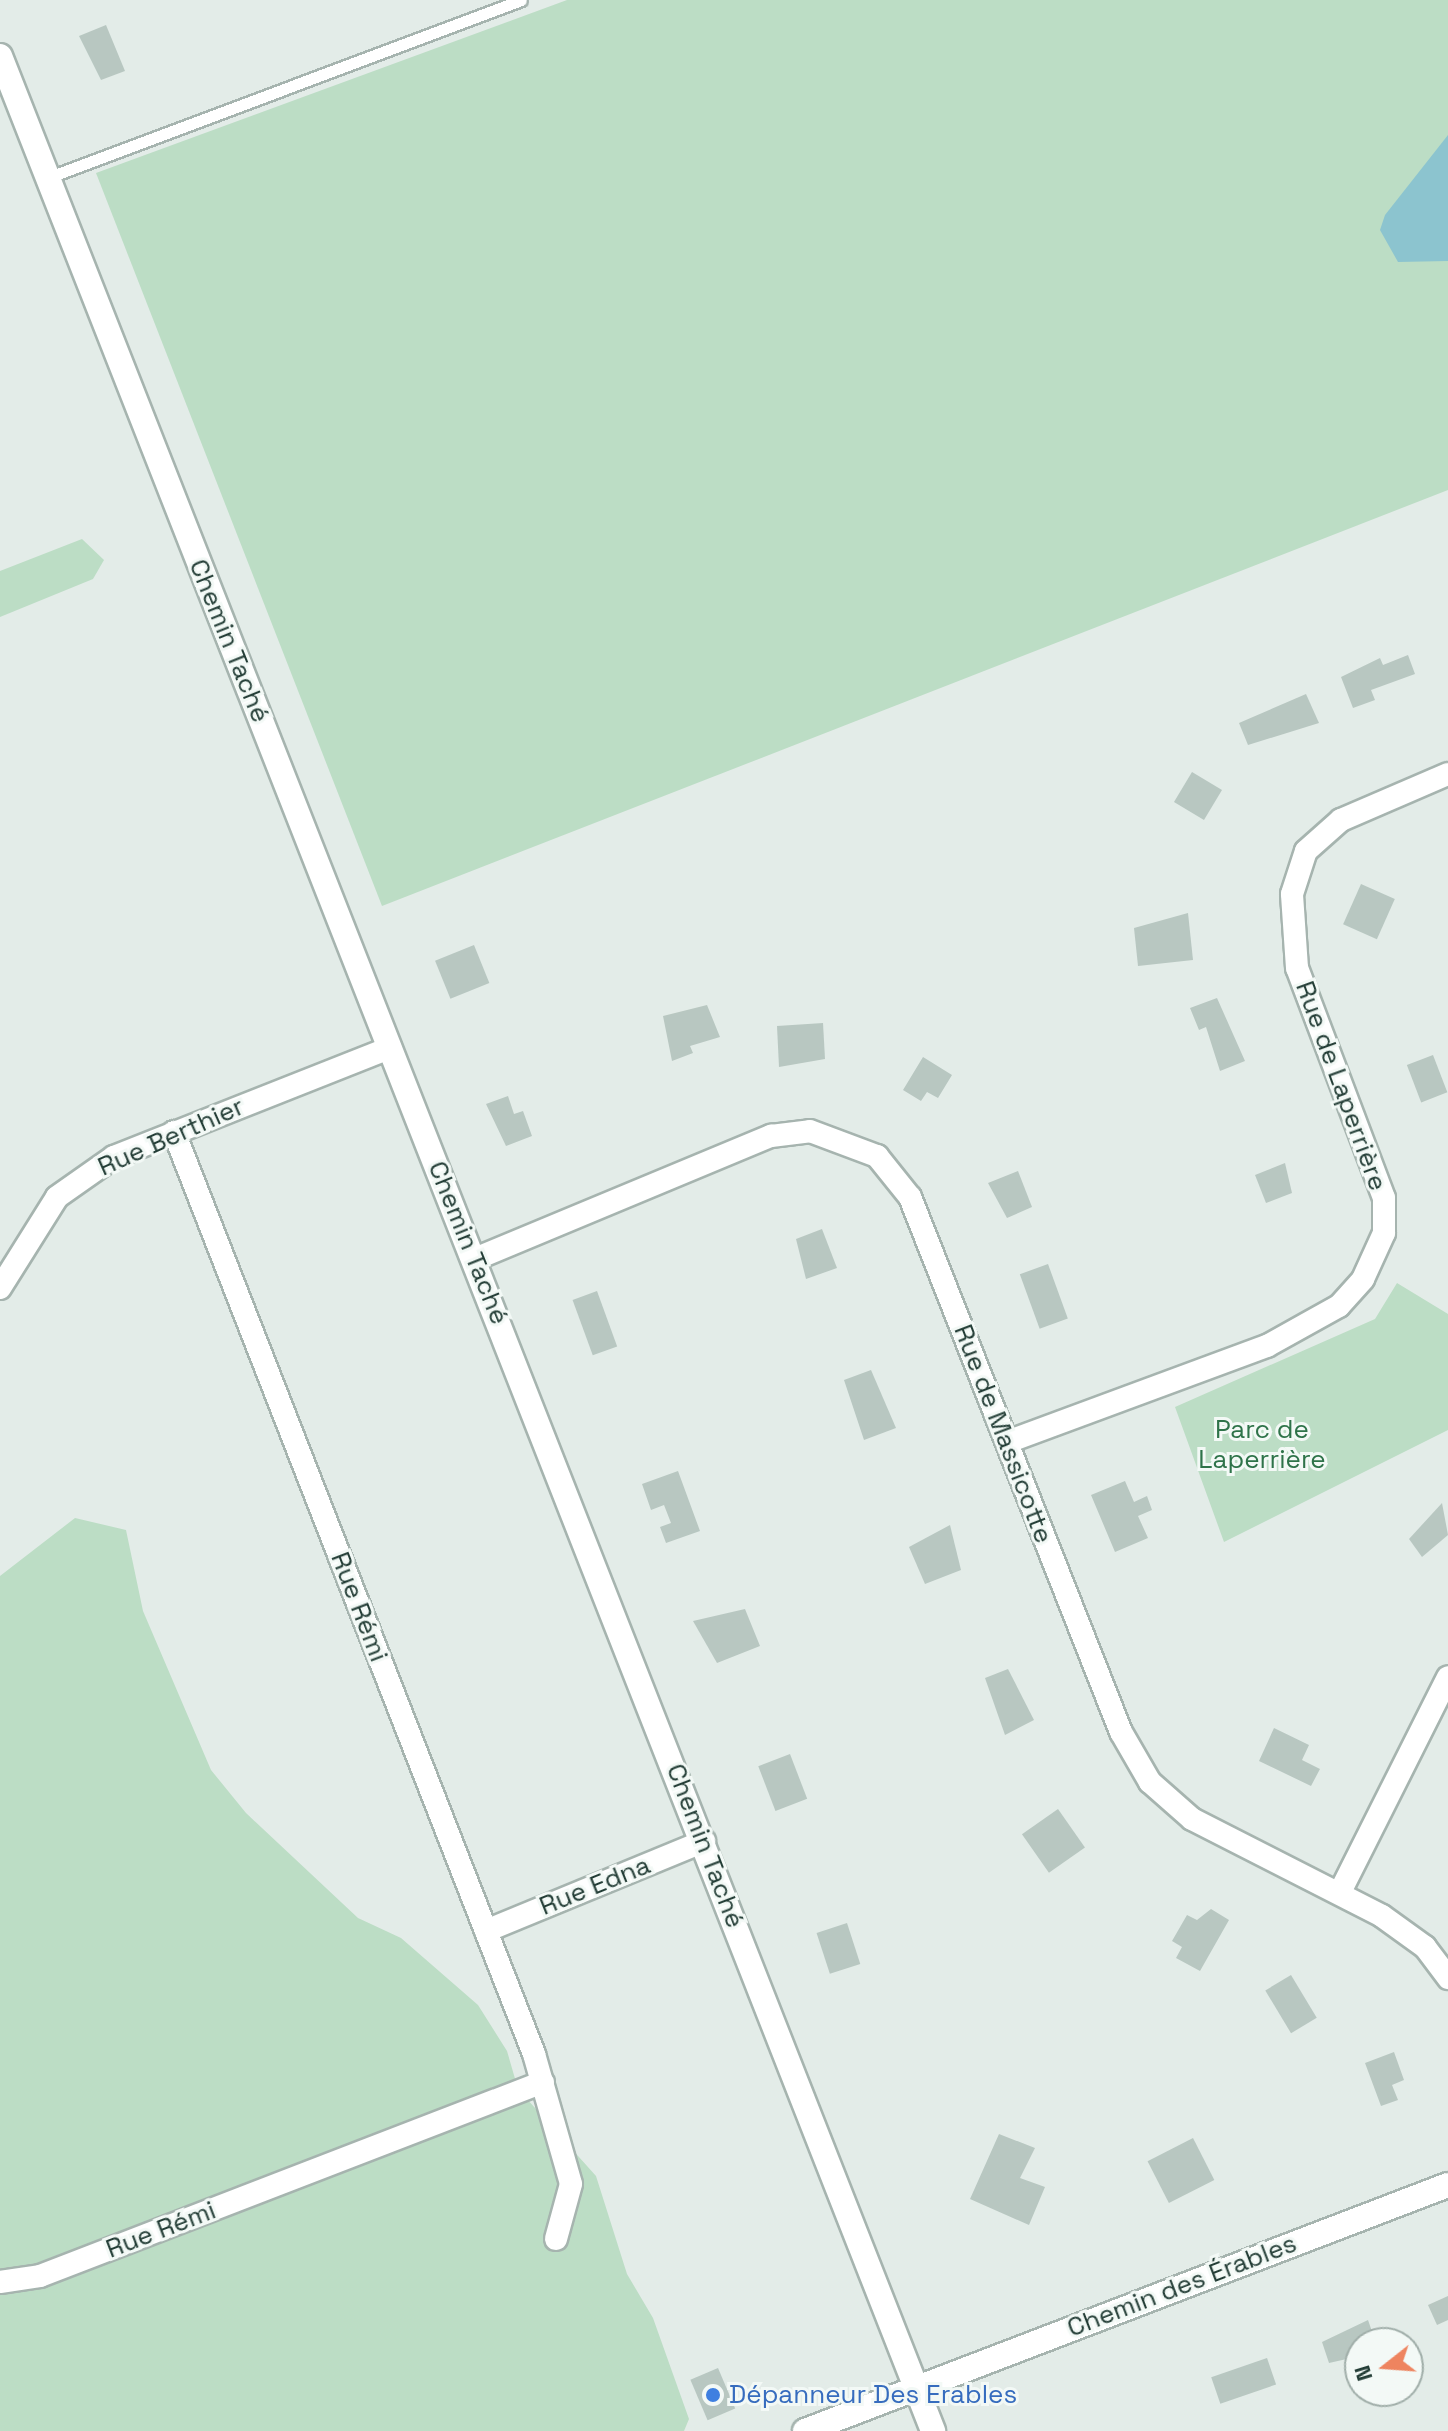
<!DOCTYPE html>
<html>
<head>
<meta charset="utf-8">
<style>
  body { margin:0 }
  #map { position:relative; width:1448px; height:2431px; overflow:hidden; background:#e3ece8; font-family:"Space Grotesk",sans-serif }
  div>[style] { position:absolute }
  .green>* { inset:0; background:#bcddc5 }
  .water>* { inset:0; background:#8cc4cf }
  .building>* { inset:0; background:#b8c7c1; transform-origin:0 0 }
  .roads { filter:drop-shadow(2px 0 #a6b4af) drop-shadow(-2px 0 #a6b4af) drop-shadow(0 2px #a6b4af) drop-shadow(0 -2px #a6b4af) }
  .service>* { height:11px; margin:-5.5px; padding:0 5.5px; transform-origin:5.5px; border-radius:5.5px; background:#fff }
  .minor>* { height:22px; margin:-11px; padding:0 11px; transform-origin:11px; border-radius:11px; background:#fff }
  .tertiary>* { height:24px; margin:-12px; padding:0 12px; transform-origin:12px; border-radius:12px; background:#fff }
  .dots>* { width:22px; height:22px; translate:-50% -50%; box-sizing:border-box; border:4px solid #f3f9f6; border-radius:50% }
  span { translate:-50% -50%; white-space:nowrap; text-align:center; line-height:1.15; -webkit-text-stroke:6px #f3f9f6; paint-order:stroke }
  .street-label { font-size:26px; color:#233d36 }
  .park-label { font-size:26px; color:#2e7349 }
  .shop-label { font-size:26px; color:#366cbe }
  .left { translate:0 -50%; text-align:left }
  .north { position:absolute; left:1344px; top:2327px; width:80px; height:80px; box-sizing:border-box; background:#f3f9f6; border:2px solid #a0aea9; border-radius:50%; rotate:253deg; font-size:22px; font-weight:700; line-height:32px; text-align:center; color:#233d36 }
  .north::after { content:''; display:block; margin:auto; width:28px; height:36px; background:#ee845f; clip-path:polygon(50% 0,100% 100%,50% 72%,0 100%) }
</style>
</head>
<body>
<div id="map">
  <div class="green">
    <div style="clip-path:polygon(567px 0,1448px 0,1448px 490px,382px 906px,96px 173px)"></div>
    <div style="clip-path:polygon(82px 539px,104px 560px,93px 579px,0 617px,0 571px)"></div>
    <div style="clip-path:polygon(1397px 1283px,1448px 1314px,1448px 1430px,1224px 1542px,1175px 1407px,1375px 1319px)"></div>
    <div style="clip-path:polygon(75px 1518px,126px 1530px,143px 1611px,211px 1770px,246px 1813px,358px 1918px,401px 1938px,478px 2005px,507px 2051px,518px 2089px,596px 2176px,627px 2274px,653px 2318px,689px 2419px,684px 2431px,0 2431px,0 1576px)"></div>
  </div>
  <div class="water">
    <div style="clip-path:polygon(1448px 135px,1448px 261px,1398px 262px,1380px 230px,1385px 215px)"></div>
  </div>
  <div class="building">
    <div style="clip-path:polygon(106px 25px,125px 71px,101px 80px,79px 36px)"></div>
    <div style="clip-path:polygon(1408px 655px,1415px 674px,1371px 690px,1375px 700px,1353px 708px,1341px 677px,1380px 658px,1383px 665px)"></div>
    <div style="clip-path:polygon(1306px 694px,1319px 723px,1248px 745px,1239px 723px)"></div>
    <div style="left:1192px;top:772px;width:35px;height:35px;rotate:31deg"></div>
    <div style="left:1361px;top:884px;width:37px;height:44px;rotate:24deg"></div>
    <div style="clip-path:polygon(1188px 913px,1193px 960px,1138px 966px,1134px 928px)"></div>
    <div style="left:474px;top:945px;width:41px;height:42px;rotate:68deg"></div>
    <div style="clip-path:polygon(1217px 998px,1245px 1061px,1220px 1071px,1206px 1027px,1199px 1030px,1190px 1008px)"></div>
    <div style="clip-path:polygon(707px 1005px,720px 1037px,690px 1046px,693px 1053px,672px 1061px,663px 1016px)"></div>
    <div style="clip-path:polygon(823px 1023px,825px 1059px,779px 1067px,777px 1026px)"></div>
    <div style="left:1433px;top:1055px;width:40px;height:28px;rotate:69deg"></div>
    <div style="clip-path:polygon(923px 1057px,952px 1075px,938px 1098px,927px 1092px,921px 1101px,903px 1090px)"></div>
    <div style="clip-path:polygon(508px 1096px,514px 1114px,523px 1111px,532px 1136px,506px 1146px,486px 1104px)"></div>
    <div style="clip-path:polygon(1285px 1163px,1292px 1193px,1266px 1203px,1255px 1175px)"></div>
    <div style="clip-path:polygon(1018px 1171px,1032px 1207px,1007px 1218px,988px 1183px)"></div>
    <div style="clip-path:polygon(822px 1229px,837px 1268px,806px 1279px,796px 1239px)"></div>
    <div style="left:1048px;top:1264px;width:58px;height:30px;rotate:70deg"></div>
    <div style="left:597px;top:1291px;width:59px;height:26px;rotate:70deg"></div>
    <div style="clip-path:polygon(871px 1370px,896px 1428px,864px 1440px,844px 1380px)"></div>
    <div style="clip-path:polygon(678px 1471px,700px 1531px,666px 1543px,660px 1527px,671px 1523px,664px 1505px,651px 1510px,642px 1484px)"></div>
    <div style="clip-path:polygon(1125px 1481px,1134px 1502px,1147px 1496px,1152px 1510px,1138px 1516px,1148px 1538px,1115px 1552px,1091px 1495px)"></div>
    <div style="clip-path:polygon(1442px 1503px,1448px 1535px,1422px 1557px,1409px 1539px)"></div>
    <div style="clip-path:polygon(950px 1525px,961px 1570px,925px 1584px,909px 1547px)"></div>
    <div style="clip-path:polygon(745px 1609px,760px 1646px,717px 1663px,693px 1621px)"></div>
    <div style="clip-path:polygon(1008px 1669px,1034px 1720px,1005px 1735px,985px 1678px)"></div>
    <div style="clip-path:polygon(1274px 1728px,1309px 1745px,1302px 1760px,1320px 1769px,1311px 1786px,1259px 1761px)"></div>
    <div style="left:790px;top:1754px;width:48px;height:34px;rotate:69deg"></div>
    <div style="left:1058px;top:1809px;width:47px;height:44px;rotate:55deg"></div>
    <div style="clip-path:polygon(1211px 1909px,1229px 1920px,1200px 1971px,1176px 1958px,1182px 1947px,1172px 1941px,1187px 1915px,1197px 1920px)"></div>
    <div style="left:847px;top:1923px;width:43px;height:32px;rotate:72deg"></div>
    <div style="left:1291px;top:1975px;width:50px;height:30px;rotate:59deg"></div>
    <div style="clip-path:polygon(1394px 2052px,1404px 2080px,1392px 2085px,1398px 2100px,1381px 2106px,1365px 2063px)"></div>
    <div style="clip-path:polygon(999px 2134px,1035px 2148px,1020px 2178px,1045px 2187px,1029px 2225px,970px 2199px)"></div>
    <div style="left:1193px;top:2138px;width:47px;height:51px;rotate:63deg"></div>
    <div style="clip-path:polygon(1448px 2296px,1448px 2320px,1437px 2325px,1428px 2305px)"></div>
    <div style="clip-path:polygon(1368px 2320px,1376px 2343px,1360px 2343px,1360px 2356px,1329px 2363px,1322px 2342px)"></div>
    <div style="left:1267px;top:2358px;width:28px;height:59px;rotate:71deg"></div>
    <div style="left:718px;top:2368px;width:44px;height:30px;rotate:67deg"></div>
  </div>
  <div class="roads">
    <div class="service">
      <div style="left:47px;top:178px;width:506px;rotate:-20.58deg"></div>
    </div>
    <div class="minor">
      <div style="left:174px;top:1132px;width:990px;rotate:68.67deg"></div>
      <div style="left:534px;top:2054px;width:135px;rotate:74.1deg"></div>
      <div style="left:571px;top:2184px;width:57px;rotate:105.3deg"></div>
      <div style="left:475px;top:1259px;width:321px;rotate:-22.6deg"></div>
      <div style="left:771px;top:1136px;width:39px;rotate:-7deg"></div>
      <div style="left:810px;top:1131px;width:72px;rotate:20.5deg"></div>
      <div style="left:877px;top:1156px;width:53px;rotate:51.2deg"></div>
      <div style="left:910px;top:1197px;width:575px;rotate:68.48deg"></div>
      <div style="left:1121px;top:1732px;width:58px;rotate:59.9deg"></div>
      <div style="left:1150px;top:1782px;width:56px;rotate:41.4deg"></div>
      <div style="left:1192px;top:1819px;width:213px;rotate:27deg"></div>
      <div style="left:1382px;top:1916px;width:53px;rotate:35.8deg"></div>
      <div style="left:1425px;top:1947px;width:39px;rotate:53deg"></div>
      <div style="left:0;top:1288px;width:107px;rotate:-57.9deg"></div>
      <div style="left:57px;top:1197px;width:70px;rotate:-35.1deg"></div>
      <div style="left:114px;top:1157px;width:297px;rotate:-21.6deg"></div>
      <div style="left:1007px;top:1442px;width:277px;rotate:-20.3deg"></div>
      <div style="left:1267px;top:1346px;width:82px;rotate:-29.1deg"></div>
      <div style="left:1339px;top:1306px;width:36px;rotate:-48deg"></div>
      <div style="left:1363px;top:1279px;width:51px;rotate:-65.5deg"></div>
      <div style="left:1384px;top:1233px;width:35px;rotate:-90deg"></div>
      <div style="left:1384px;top:1198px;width:246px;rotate:-110.7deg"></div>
      <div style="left:1297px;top:968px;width:74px;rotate:-93.9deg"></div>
      <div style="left:1292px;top:894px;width:45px;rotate:-72deg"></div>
      <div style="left:1306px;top:851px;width:47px;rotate:-41.5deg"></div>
      <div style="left:1341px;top:820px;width:116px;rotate:-23.3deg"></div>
      <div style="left:1341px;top:1890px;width:238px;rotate:-63.3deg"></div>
      <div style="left:486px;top:1931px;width:236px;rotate:-22.4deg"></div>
      <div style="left:0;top:2282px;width:40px;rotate:-8.5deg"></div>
      <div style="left:40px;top:2276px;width:539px;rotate:-21.09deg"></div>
    </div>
    <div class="tertiary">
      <div style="left:0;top:56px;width:2552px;rotate:68.55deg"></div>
      <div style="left:805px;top:2431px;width:688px;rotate:-20.94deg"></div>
    </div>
  </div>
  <div class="dots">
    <div style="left:713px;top:2395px;background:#3f7fe0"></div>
  </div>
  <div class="street-label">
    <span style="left:229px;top:641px;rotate:68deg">Chemin Taché</span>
    <span style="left:1341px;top:1086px;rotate:70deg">Rue de Laperrière</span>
    <span style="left:171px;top:1137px;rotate:-24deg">Rue Berthier</span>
    <span style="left:468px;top:1243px;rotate:68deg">Chemin Taché</span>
    <span style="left:1003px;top:1434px;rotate:69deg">Rue de Massicotte</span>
    <span style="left:359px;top:1607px;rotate:69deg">Rue Rémi</span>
    <span style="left:705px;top:1846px;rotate:69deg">Chemin Taché</span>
    <span style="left:595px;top:1886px;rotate:-22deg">Rue Edna</span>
    <span style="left:161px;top:2230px;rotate:-21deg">Rue Rémi</span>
    <span style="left:1182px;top:2286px;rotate:-21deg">Chemin des Érables</span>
  </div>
  <div class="park-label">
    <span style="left:1262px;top:1445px">Parc de<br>Laperrière</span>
  </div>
  <div class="shop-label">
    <span class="left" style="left:729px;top:2395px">Dépanneur Des Erables</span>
  </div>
  <div class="north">N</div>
</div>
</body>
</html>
